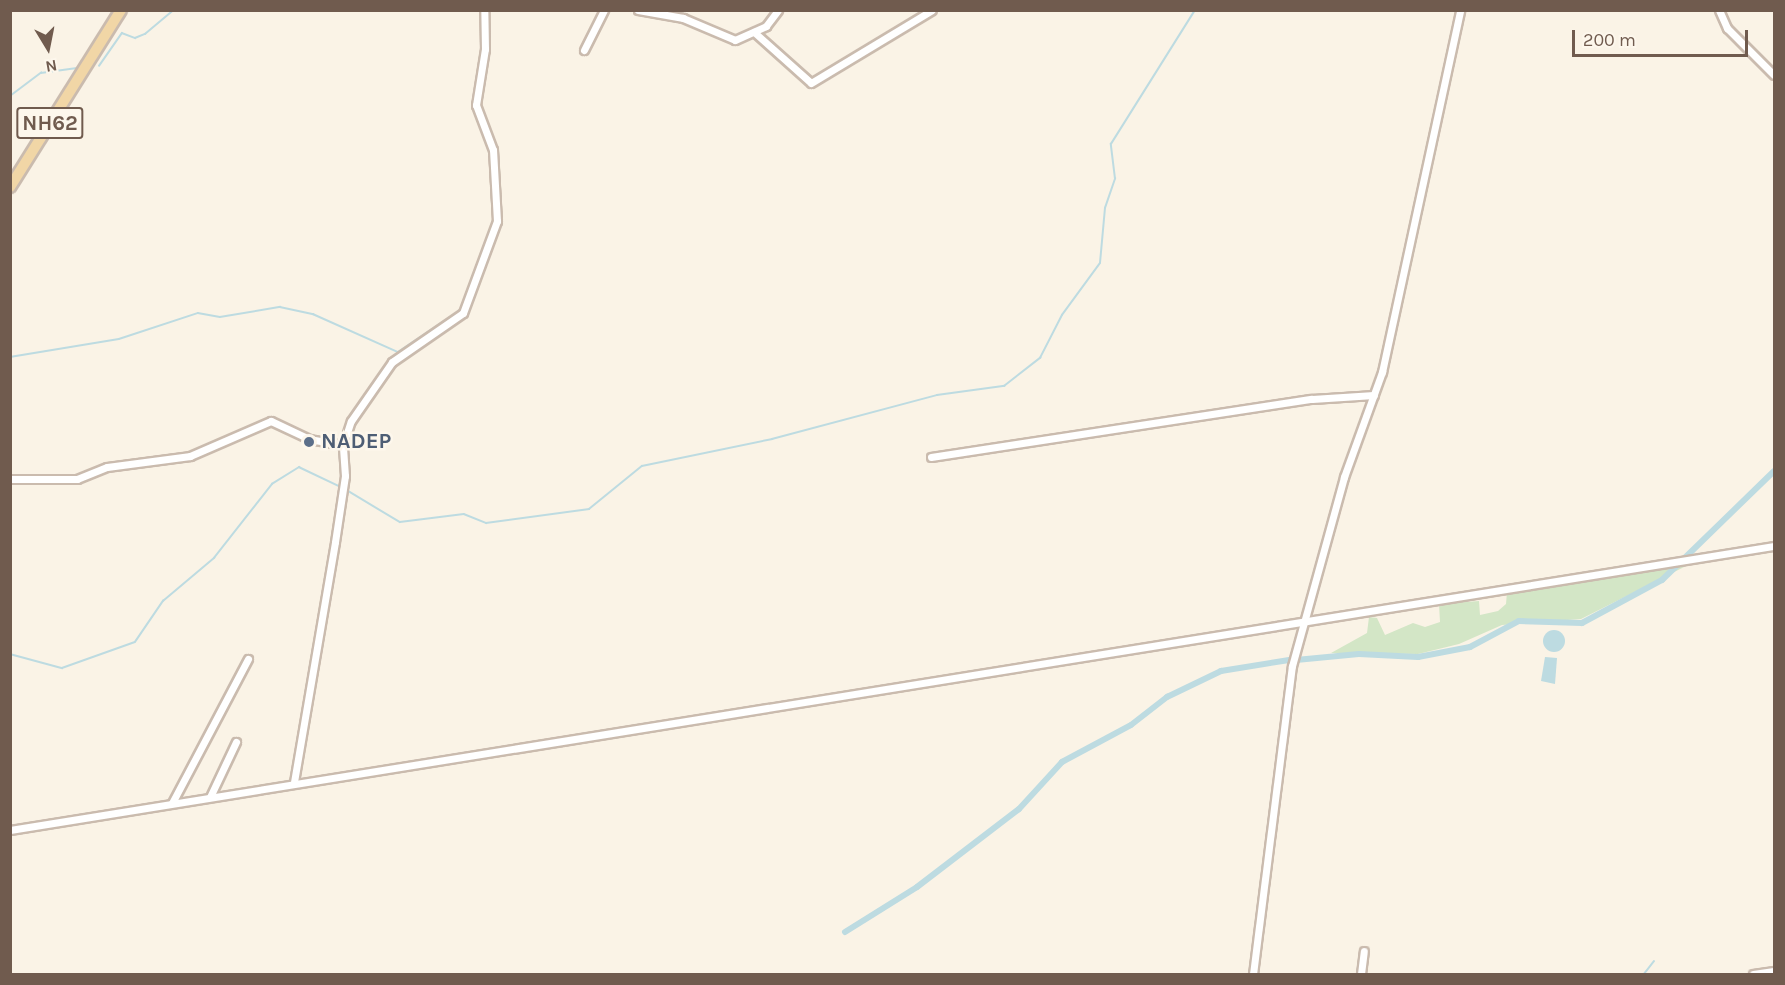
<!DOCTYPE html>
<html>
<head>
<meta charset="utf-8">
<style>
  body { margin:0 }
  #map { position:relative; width:1785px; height:985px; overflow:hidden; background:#faf3e6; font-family:Karla,sans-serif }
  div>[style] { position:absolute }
  .green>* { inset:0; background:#d3e6c6 }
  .water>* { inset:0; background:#bddbe1 }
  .round { border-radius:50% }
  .stream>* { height:1.5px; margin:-0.75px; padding:0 0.75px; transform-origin:0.75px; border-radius:0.75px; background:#bddbe1 }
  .canal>* { height:6px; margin:-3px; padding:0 3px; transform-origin:3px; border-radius:3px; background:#bddbe1 }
  .roads { filter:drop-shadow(2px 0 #cabbae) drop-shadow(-2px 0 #cabbae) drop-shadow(0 2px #cabbae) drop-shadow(0 -2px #cabbae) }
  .minor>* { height:7px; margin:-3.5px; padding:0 3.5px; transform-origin:3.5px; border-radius:3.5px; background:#fff }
  .primary>* { height:10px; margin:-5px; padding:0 5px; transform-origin:5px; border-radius:5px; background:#f1d6a6 }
  .dots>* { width:16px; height:16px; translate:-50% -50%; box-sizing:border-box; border:3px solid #fdf7ec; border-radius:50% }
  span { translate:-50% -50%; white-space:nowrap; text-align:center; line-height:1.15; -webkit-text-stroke:5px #fdf7ec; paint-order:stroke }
  .shield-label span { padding:2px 4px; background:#fdf7ec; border:2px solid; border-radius:4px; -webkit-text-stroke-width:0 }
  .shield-label { font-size:21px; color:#705b4e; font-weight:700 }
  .service-label { font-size:22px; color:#4e5e75; font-weight:700 }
  .left { translate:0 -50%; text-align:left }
  .frame { position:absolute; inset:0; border:12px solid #705b4e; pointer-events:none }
  .north { position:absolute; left:18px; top:18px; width:60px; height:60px; -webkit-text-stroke:4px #fdf7ec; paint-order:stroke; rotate:170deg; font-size:16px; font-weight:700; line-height:24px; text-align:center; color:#705b4e }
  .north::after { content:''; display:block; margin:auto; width:21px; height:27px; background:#705b4e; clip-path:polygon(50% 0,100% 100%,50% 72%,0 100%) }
  .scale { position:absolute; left:1572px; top:30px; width:176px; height:27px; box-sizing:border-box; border:3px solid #705b4e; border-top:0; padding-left:8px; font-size:18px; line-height:21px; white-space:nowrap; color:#705b4e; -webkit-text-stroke:4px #fdf7ec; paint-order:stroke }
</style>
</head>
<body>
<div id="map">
  <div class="green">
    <div style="clip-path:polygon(1690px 564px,1581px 619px,1502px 625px,1459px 644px,1418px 654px,1331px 653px,1367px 633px,1369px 617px,1377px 618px,1385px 635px,1413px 623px,1425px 627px,1440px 622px,1439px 604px,1479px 601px,1480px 615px,1498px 611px,1506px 604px,1507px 592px)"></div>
  </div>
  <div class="water">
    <div class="round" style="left:1543px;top:630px;width:22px;height:22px"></div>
    <div style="clip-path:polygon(1545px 657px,1557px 658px,1555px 684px,1541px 681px)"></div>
  </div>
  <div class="stream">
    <div style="left:99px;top:66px;width:40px;rotate:-55.1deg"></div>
    <div style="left:122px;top:33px;width:14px;rotate:21deg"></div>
    <div style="left:135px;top:38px;width:11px;rotate:-22deg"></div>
    <div style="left:145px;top:34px;width:38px;rotate:-40deg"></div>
    <div style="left:10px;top:96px;width:39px;rotate:-37deg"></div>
    <div style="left:41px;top:73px;width:36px;rotate:-8deg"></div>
    <div style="left:77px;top:68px;width:13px;rotate:-51deg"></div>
    <div style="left:10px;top:357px;width:110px;rotate:-9.4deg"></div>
    <div style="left:119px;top:339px;width:83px;rotate:-18.2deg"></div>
    <div style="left:198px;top:313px;width:22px;rotate:10deg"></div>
    <div style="left:220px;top:317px;width:61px;rotate:-9.5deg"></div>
    <div style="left:280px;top:307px;width:34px;rotate:12deg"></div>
    <div style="left:313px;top:314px;width:93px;rotate:24.1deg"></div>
    <div style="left:398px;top:352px;width:77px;rotate:-33.9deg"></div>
    <div style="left:345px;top:489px;width:64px;rotate:31deg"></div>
    <div style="left:400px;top:522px;width:64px;rotate:-7.1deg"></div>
    <div style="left:464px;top:514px;width:24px;rotate:22deg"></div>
    <div style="left:486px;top:523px;width:104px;rotate:-7.7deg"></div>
    <div style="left:589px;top:509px;width:68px;rotate:-39.1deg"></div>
    <div style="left:642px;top:466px;width:133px;rotate:-11.7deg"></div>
    <div style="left:772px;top:439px;width:171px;rotate:-14.9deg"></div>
    <div style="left:937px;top:395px;width:68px;rotate:-7.7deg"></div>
    <div style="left:1004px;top:386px;width:46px;rotate:-37.9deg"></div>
    <div style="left:1040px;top:358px;width:48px;rotate:-62.9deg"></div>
    <div style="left:1062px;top:315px;width:64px;rotate:-53.8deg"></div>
    <div style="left:1100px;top:263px;width:55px;rotate:-84.8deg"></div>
    <div style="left:1105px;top:208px;width:31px;rotate:-71deg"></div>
    <div style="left:1115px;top:179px;width:35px;rotate:-97deg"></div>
    <div style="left:1111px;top:144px;width:158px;rotate:-57.9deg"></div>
    <div style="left:10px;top:654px;width:54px;rotate:15.1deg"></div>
    <div style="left:62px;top:668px;width:77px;rotate:-19.6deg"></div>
    <div style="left:135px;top:642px;width:50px;rotate:-55.7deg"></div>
    <div style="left:163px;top:601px;width:67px;rotate:-40.1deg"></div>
    <div style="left:214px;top:558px;width:94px;rotate:-51.9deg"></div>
    <div style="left:272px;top:484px;width:32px;rotate:-32deg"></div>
    <div style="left:299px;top:467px;width:47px;rotate:25.5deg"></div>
    <div style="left:1644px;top:974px;width:16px;rotate:-52deg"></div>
  </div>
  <div class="canal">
    <div style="left:1296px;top:660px;width:63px;rotate:-5.4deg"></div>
    <div style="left:1359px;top:654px;width:59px;rotate:2.9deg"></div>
    <div style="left:1418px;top:657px;width:53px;rotate:-10.9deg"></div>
    <div style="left:1470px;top:647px;width:55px;rotate:-28deg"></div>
    <div style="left:1519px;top:621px;width:63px;rotate:1.8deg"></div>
    <div style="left:1582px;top:623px;width:91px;rotate:-28.3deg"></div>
    <div style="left:1662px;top:580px;width:156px;rotate:-44.2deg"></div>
    <div style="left:845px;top:932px;width:85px;rotate:-32deg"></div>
    <div style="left:917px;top:887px;width:128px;rotate:-37.4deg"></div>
    <div style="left:1019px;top:809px;width:64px;rotate:-47.5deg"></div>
    <div style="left:1062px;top:762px;width:78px;rotate:-28.2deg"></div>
    <div style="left:1131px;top:725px;width:46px;rotate:-37.9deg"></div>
    <div style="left:1167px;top:697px;width:60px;rotate:-25.7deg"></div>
    <div style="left:1221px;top:671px;width:69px;rotate:-9.2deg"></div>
  </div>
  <div class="roads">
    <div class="minor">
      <div style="left:638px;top:10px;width:46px;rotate:10.1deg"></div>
      <div style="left:683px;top:18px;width:56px;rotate:22.9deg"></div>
      <div style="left:735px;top:40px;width:34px;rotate:-24deg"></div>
      <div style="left:766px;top:26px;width:20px;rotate:-53deg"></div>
      <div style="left:1719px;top:10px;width:20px;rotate:66deg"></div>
      <div style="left:1727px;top:28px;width:66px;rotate:45deg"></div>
      <div style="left:754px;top:32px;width:76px;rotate:41.8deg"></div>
      <div style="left:811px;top:83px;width:141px;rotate:-31.1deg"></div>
      <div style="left:584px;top:50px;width:45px;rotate:-63.4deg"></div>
      <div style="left:931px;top:457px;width:385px;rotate:-8.7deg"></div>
      <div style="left:1312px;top:399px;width:62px;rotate:-3.7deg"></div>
      <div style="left:10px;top:479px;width:67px"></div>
      <div style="left:77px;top:479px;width:32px;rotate:-22deg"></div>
      <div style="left:107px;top:467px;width:84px;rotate:-7.5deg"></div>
      <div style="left:190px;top:456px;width:88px;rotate:-23.4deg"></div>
      <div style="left:271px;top:421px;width:42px;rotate:25.3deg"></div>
      <div style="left:309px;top:439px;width:35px;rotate:10deg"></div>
      <div style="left:294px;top:782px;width:243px;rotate:-80.3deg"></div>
      <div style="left:335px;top:542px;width:67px;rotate:-81.4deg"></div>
      <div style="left:345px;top:476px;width:31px;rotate:-94deg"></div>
      <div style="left:343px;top:445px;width:25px;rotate:-72deg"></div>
      <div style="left:351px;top:421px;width:72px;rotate:-55.2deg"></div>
      <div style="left:392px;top:362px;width:86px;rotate:-34.6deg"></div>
      <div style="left:463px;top:313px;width:98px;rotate:-69.7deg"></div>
      <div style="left:497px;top:221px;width:71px;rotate:-93.2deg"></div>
      <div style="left:493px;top:150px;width:48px;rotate:-110.7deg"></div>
      <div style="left:476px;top:105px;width:57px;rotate:-80.9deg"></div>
      <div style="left:485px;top:49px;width:39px;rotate:-91deg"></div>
      <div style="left:210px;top:797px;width:61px;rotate:-64.7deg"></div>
      <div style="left:172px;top:803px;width:163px;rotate:-62.2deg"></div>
      <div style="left:10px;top:830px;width:1787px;rotate:-9.15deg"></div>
      <div style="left:1253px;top:974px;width:310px;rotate:-82.8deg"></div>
      <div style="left:1292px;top:666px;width:196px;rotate:-74.6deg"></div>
      <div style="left:1344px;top:477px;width:112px;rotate:-70.1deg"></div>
      <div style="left:1382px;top:372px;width:370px;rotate:-77.8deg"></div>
      <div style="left:1361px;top:974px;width:23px;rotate:-83deg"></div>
      <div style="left:1753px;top:974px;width:21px;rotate:-8deg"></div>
    </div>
    <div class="primary">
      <div style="left:10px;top:187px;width:209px;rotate:-57.9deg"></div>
    </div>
  </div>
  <div class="dots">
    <div style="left:309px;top:442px;background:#5c6f8a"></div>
  </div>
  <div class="shield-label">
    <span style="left:50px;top:123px">NH62</span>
  </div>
  <div class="service-label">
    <span class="left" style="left:321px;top:442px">NADEP</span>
  </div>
  <div class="frame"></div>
  <div class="north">N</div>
  <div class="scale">200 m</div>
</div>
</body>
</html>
